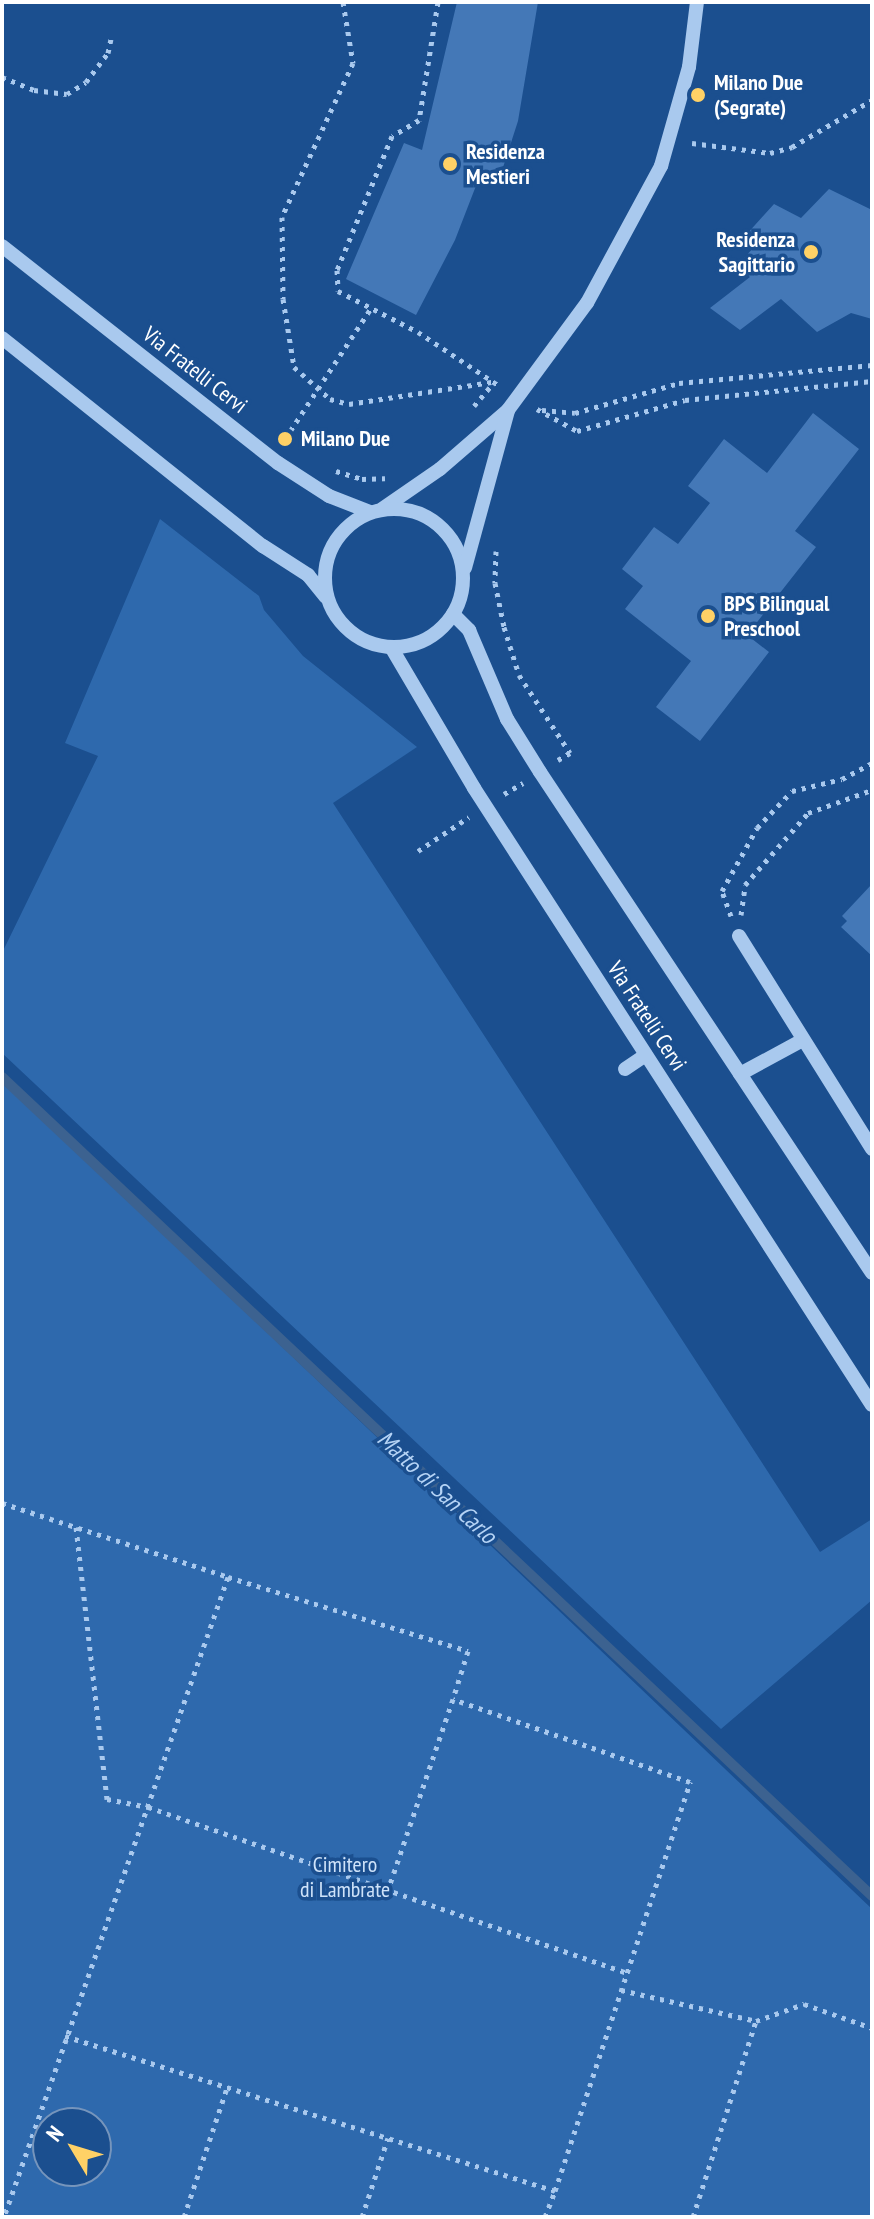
<!DOCTYPE html>
<html>
<head>
<meta charset="utf-8">
<style>
  body { margin:0 }
  #map { position:relative; width:874px; height:2219px; overflow:hidden; background:#1b4f8f; font-family:"PT Sans Narrow",sans-serif }
  div>[style] { position:absolute }
  .green>* { inset:0; background:#2e69ad }
  .stream>* { height:10px; margin:-5px; padding:0 5px; transform-origin:5px; border-radius:5px; background:#3c6290 }
  .building>* { inset:0; background:#4478b7 }
  .path>* { height:5px; margin-top:-2.5px; transform-origin:0; background:repeating-linear-gradient(90deg,#a9c9ee 0 4px,transparent 0 10px) }
  .minor>* { height:14px; margin:-7px; padding:0 7px; transform-origin:7px; border-radius:7px; background:#a9c9ee }
  .minor>.ring { margin:-7px; padding:0; box-sizing:content-box; background:none; border:14px solid #a9c9ee; border-radius:50% }
  .dots>* { width:22px; height:22px; translate:-50% -50%; box-sizing:border-box; border:4px solid #1b4f8f; border-radius:50% }
  span { translate:-50% -50%; white-space:nowrap; text-align:center; line-height:1.15; -webkit-text-stroke:7px #1b4f8f; paint-order:stroke }
  .poi-label { font-size:22px; color:#fff; font-weight:700 }
  .left { translate:0 -50%; text-align:left }
  .right { translate:-100% -50%; text-align:right }
  .street-label { font-size:22px; color:#fff }
  .park-label { font-size:22px; color:#cfe3fa }
  .water-label { font-size:24px; color:#b5d3f5; font-style:italic }
  .frame { position:absolute; inset:0; border:4px solid #fff; pointer-events:none }
  .north { position:absolute; left:32px; top:2107px; width:80px; height:80px; box-sizing:border-box; background:#1b4f8f; border:2px solid #7695bc; border-radius:50%; rotate:308deg; font-size:22px; font-weight:700; line-height:32px; text-align:center; color:#fff }
  .north::after { content:''; display:block; margin:auto; width:28px; height:36px; background:#ffd166; clip-path:polygon(50% 0,100% 100%,50% 72%,0 100%) }
</style>
</head>
<body>
<div id="map">
  <div class="green">
    <div style="clip-path:polygon(160px 519px,259px 596px,264px 610px,303px 656px,417px 747px,333px 803px,820px 1552px,872px 1519px,872px 1600px,721px 1729px,2px 1053px,2px 953px,98px 756px,65px 743px)"></div>
    <div style="clip-path:polygon(evenodd,2px 1080px,872px 1909px,872px 2217px,2px 2217px,2px 1080px,48px 2123px,96px 2123px,96px 2171px,48px 2171px,48px 2123px)"></div>
  </div>
  <div class="stream">
    <div style="left:2px;top:1077px;width:1195px;rotate:43.27deg"></div>
  </div>
  <div class="building">
    <div style="clip-path:polygon(457px 2px,538px 2px,518px 121px,498px 183px,479px 178px,455px 240px,416px 315px,346px 279px,404px 143px,422px 150px)"></div>
    <div style="clip-path:polygon(829px 189px,872px 210px,872px 319px,851px 313px,817px 332px,781px 299px,740px 330px,710px 308px,750px 277px,738px 265px,761px 239px,746px 235px,774px 204px,801px 218px)"></div>
    <div style="clip-path:polygon(813px 413px,859px 449px,795px 531px,816px 547px,747px 635px,769px 652px,700px 741px,656px 707px,691px 661px,625px 609px,643px 586px,622px 569px,654px 527px,678px 544px,710px 503px,688px 486px,724px 439px,767px 473px)"></div>
    <div style="clip-path:polygon(872px 884px,872px 956px,841px 927px,847px 921px,842px 916px)"></div>
  </div>
  <div class="path">
    <div style="left:343px;top:2px;width:62px;rotate:80.7deg"></div>
    <div style="left:353px;top:63px;width:170px;rotate:114.8deg"></div>
    <div style="left:282px;top:217px;width:82px;rotate:89.3deg"></div>
    <div style="left:283px;top:299px;width:69px;rotate:80.8deg"></div>
    <div style="left:294px;top:367px;width:48px;rotate:41.6deg"></div>
    <div style="left:330px;top:399px;width:20px;rotate:15deg"></div>
    <div style="left:349px;top:404px;width:144px;rotate:-8.8deg"></div>
    <div style="left:438px;top:2px;width:120px;rotate:99.1deg"></div>
    <div style="left:419px;top:120px;width:31px;rotate:149deg"></div>
    <div style="left:392px;top:136px;width:145px;rotate:112.3deg"></div>
    <div style="left:337px;top:270px;width:21px;rotate:87deg"></div>
    <div style="left:338px;top:291px;width:90px;rotate:27.1deg"></div>
    <div style="left:418px;top:332px;width:96px;rotate:33.5deg"></div>
    <div style="left:2px;top:77px;width:35px;rotate:22deg"></div>
    <div style="left:34px;top:90px;width:33px;rotate:7deg"></div>
    <div style="left:67px;top:94px;width:22px;rotate:-32deg"></div>
    <div style="left:86px;top:82px;width:36px;rotate:-53deg"></div>
    <div style="left:108px;top:53px;width:14px;rotate:-78deg"></div>
    <div style="left:692px;top:143px;width:79px;rotate:7.3deg"></div>
    <div style="left:770px;top:153px;width:23px;rotate:-15deg"></div>
    <div style="left:792px;top:147px;width:93px;rotate:-30.4deg"></div>
    <div style="left:474px;top:406px;width:30px;rotate:-50deg"></div>
    <div style="left:537px;top:409px;width:46px;rotate:28.8deg"></div>
    <div style="left:577px;top:431px;width:112px;rotate:-16deg"></div>
    <div style="left:685px;top:400px;width:188px;rotate:-5.8deg"></div>
    <div style="left:542px;top:410px;width:33px;rotate:5deg"></div>
    <div style="left:575px;top:413px;width:108px;rotate:-16.1deg"></div>
    <div style="left:679px;top:383px;width:194px;rotate:-5.3deg"></div>
    <div style="left:285px;top:439px;width:157px;rotate:-56.7deg"></div>
    <div style="left:336px;top:471px;width:27px;rotate:17deg"></div>
    <div style="left:362px;top:479px;width:23px;rotate:-2deg"></div>
    <div style="left:496px;top:551px;width:32px;rotate:92deg"></div>
    <div style="left:495px;top:583px;width:45px;rotate:78.4deg"></div>
    <div style="left:504px;top:627px;width:50px;rotate:72.6deg"></div>
    <div style="left:519px;top:675px;width:93px;rotate:56.8deg"></div>
    <div style="left:570px;top:753px;width:14px;rotate:150deg"></div>
    <div style="left:504px;top:794px;width:22px;rotate:-30deg"></div>
    <div style="left:418px;top:851px;width:61px;rotate:-33.7deg"></div>
    <div style="left:741px;top:915px;width:30px;rotate:-82deg"></div>
    <div style="left:745px;top:885px;width:96px;rotate:-48.8deg"></div>
    <div style="left:808px;top:813px;width:68px;rotate:-19.8deg"></div>
    <div style="left:731px;top:916px;width:27px;rotate:-110deg"></div>
    <div style="left:722px;top:891px;width:72px;rotate:-60.9deg"></div>
    <div style="left:757px;top:828px;width:51px;rotate:-46.6deg"></div>
    <div style="left:792px;top:791px;width:51px;rotate:-13.5deg"></div>
    <div style="left:842px;top:779px;width:34px;rotate:-28deg"></div>
    <div style="left:2px;top:1503px;width:238px;rotate:18.1deg"></div>
    <div style="left:228px;top:1577px;width:678px;rotate:109.29deg"></div>
    <div style="left:76px;top:1527px;width:274px;rotate:83.5deg"></div>
    <div style="left:107px;top:1799px;width:42px;rotate:11deg"></div>
    <div style="left:148px;top:1807px;width:507px;rotate:19.11deg"></div>
    <div style="left:228px;top:1577px;width:251px;rotate:17.1deg"></div>
    <div style="left:468px;top:1651px;width:50px;rotate:107.4deg"></div>
    <div style="left:621px;top:1990px;width:139px;rotate:12.9deg"></div>
    <div style="left:65px;top:2036px;width:514px;rotate:17.55deg"></div>
    <div style="left:555px;top:2191px;width:431px;rotate:-71.7deg"></div>
    <div style="left:690px;top:1782px;width:251px;rotate:-160.7deg"></div>
    <div style="left:453px;top:1699px;width:202px;rotate:108.8deg"></div>
    <div style="left:184px;top:2217px;width:136px;rotate:-71.6deg"></div>
    <div style="left:362px;top:2217px;width:83px;rotate:-71.8deg"></div>
    <div style="left:545px;top:2217px;width:28px;rotate:-69deg"></div>
    <div style="left:693px;top:2217px;width:206px;rotate:-72.2deg"></div>
    <div style="left:756px;top:2021px;width:51px;rotate:-19.5deg"></div>
    <div style="left:804px;top:2004px;width:72px;rotate:19.4deg"></div>
  </div>
  <div class="minor">
    <div style="left:2px;top:246px;width:351px;rotate:38.2deg"></div>
    <div style="left:278px;top:463px;width:61px;rotate:32.9deg"></div>
    <div style="left:329px;top:496px;width:44px;rotate:21.3deg"></div>
    <div style="left:2px;top:338px;width:334px;rotate:38.6deg"></div>
    <div style="left:263px;top:546px;width:54px;rotate:32.8deg"></div>
    <div style="left:308px;top:575px;width:28px;rotate:51deg"></div>
    <div style="left:382px;top:509px;width:70px;rotate:-34.6deg"></div>
    <div style="left:440px;top:469px;width:90px;rotate:-40.9deg"></div>
    <div style="left:508px;top:410px;width:133px;rotate:-53.6deg"></div>
    <div style="left:587px;top:303px;width:156px;rotate:-61.6deg"></div>
    <div style="left:661px;top:166px;width:103px;rotate:-74.2deg"></div>
    <div style="left:689px;top:67px;width:65px;rotate:-83deg"></div>
    <div class="ring" style="left:325px;top:509px;width:124px;height:124px"></div>
    <div style="left:465px;top:568px;width:163px;rotate:-74.7deg"></div>
    <div style="left:453px;top:614px;width:23px;rotate:45deg"></div>
    <div style="left:469px;top:630px;width:97px;rotate:66.9deg"></div>
    <div style="left:507px;top:719px;width:62px;rotate:58.1deg"></div>
    <div style="left:540px;top:772px;width:601px;rotate:56.47deg"></div>
    <div style="left:391px;top:647px;width:164px;rotate:59.5deg"></div>
    <div style="left:474px;top:788px;width:734px;rotate:57.18deg"></div>
    <div style="left:739px;top:936px;width:251px;rotate:58deg"></div>
    <div style="left:625px;top:1069px;width:25px;rotate:-34deg"></div>
    <div style="left:740px;top:1074px;width:69px;rotate:-28.4deg"></div>
  </div>
  <div class="dots">
    <div style="left:698px;top:95px;background:#ffd166"></div>
    <div style="left:450px;top:164px;background:#ffd166"></div>
    <div style="left:811px;top:252px;background:#ffd166"></div>
    <div style="left:285px;top:439px;background:#ffd166"></div>
    <div style="left:708px;top:616px;background:#ffd166"></div>
  </div>
  <div class="poi-label">
    <span class="left" style="left:714px;top:95px">Milano Due<br>(Segrate)</span>
    <span class="left" style="left:466px;top:164px">Residenza<br>Mestieri</span>
    <span class="right" style="left:795px;top:252px">Residenza<br>Sagittario</span>
    <span class="left" style="left:301px;top:439px">Milano Due</span>
    <span class="left" style="left:724px;top:616px">BPS Bilingual<br>Preschool</span>
  </div>
  <div class="street-label">
    <span style="left:195px;top:370px;rotate:38deg">Via Fratelli Cervi</span>
    <span style="left:647px;top:1016px;rotate:57deg">Via Fratelli Cervi</span>
  </div>
  <div class="park-label">
    <span style="left:345px;top:1877px">Cimitero<br>di Lambrate</span>
  </div>
  <div class="water-label">
    <span style="left:437px;top:1487px;rotate:43deg">Matto di San Carlo</span>
  </div>
  <div class="frame"></div>
  <div class="north">N</div>
</div>
</body>
</html>
